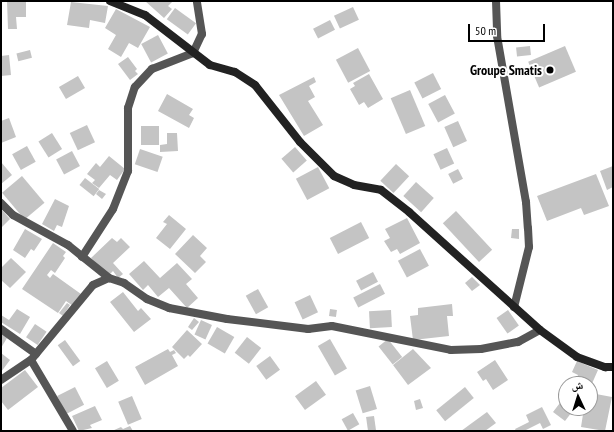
<!DOCTYPE html>
<html>
<head>
<meta charset="utf-8">
<style>
  body { margin:0 }
  #map { position:relative; width:614px; height:432px; overflow:hidden; background:#fff; font-family:"PT Sans Narrow","Noto Naskh Arabic",sans-serif }
  div>[style] { position:absolute }
  .building>* { inset:0; background:#c4c4c4; transform-origin:0 0 }
  .street>* { height:8px; margin:-4px; padding:0 4px; transform-origin:4px; border-radius:4px; background:#555 }
  .secondary>* { height:8px; margin:-4px; padding:0 4px; transform-origin:4px; border-radius:4px; background:#222 }
  .dots>* { width:11px; height:11px; translate:-50% -50%; box-sizing:border-box; border:2px solid #fff; border-radius:50% }
  span { translate:-50% -50%; white-space:nowrap; text-align:center; line-height:1.15; -webkit-text-stroke:4px #fff; paint-order:stroke }
  .poi-label { font-size:14px; color:#000; font-weight:700 }
  .right { translate:-100% -50%; text-align:right }
  .frame { position:absolute; inset:0; border:2px solid #000; pointer-events:none }
  .north { position:absolute; left:558px; top:376px; width:40px; height:40px; box-sizing:border-box; background:#fff; border:1px solid #999; border-radius:50%; rotate:356deg; font-size:11px; font-weight:700; line-height:16px; text-align:center; color:#000 }
  .north::after { content:''; display:block; margin:auto; width:14px; height:18px; background:#000; clip-path:polygon(50% 0,100% 100%,50% 72%,0 100%) }
  .scale { position:absolute; left:468px; top:24px; width:77px; height:18px; box-sizing:border-box; border:2px solid #000; border-top:0; padding-left:5px; font-size:12px; line-height:14px; white-space:nowrap; color:#000; -webkit-text-stroke:3px #fff; paint-order:stroke }
</style>
</head>
<body>
<div id="map">
  <div class="building">
    <div style="clip-path:polygon(7px 1px,26px 1px,26px 17px,16px 17px,17px 29px,8px 29px)"></div>
    <div style="clip-path:polygon(145px 1px,173px 1px,168px 6px,172px 9px,164px 18px)"></div>
    <div style="clip-path:polygon(71px 2px,108px 6px,105px 23px,90px 20px,89px 28px,67px 25px)"></div>
    <div style="left:353px;top:7px;width:14px;height:21px;rotate:65deg"></div>
    <div style="left:175px;top:8px;width:26px;height:14px;rotate:36deg"></div>
    <div style="clip-path:polygon(116px 9px,150px 27px,138px 48px,129px 43px,121px 57px,108px 49px,116px 35px,105px 28px)"></div>
    <div style="left:330px;top:20px;width:11px;height:19px;rotate:63deg"></div>
    <div style="left:158px;top:35px;width:21px;height:19px;rotate:62deg"></div>
    <div style="left:530px;top:46px;width:9px;height:14px;rotate:84deg"></div>
    <div style="left:565px;top:46px;width:28px;height:40px;rotate:67deg"></div>
    <div style="left:358px;top:48px;width:26px;height:25px;rotate:62deg"></div>
    <div style="left:30px;top:50px;width:8px;height:14px;rotate:76deg"></div>
    <div style="clip-path:polygon(9px 55px,11px 75px,1px 76px,1px 56px)"></div>
    <div style="clip-path:polygon(128px 57px,137px 69px,135px 71px,138px 74px,130px 80px,118px 64px)"></div>
    <div style="left:433px;top:73px;width:18px;height:21px;rotate:63deg"></div>
    <div style="clip-path:polygon(369px 74px,383px 99px,368px 108px,364px 102px,359px 105px,350px 89px,355px 86px,353px 83px)"></div>
    <div style="left:78px;top:76px;width:14px;height:22px;rotate:60deg"></div>
    <div style="clip-path:polygon(314px 77px,316px 82px,309px 86px,315px 97px,308px 101px,323px 125px,304px 136px,279px 95px)"></div>
    <div style="left:410px;top:90px;width:39px;height:21px;rotate:67deg"></div>
    <div style="clip-path:polygon(167px 94px,193px 109px,189px 115px,194px 118px,189px 128px,158px 111px)"></div>
    <div style="left:445px;top:95px;width:21px;height:19px;rotate:62deg"></div>
    <div style="clip-path:polygon(9px 118px,16px 137px,1px 143px,1px 121px)"></div>
    <div style="left:458px;top:121px;width:22px;height:15px;rotate:66deg"></div>
    <div style="left:87px;top:125px;width:19px;height:19px;rotate:65deg"></div>
    <div style="left:159px;top:126px;width:19px;height:18px;rotate:90deg"></div>
    <div style="left:52px;top:133px;width:19px;height:16px;rotate:58deg"></div>
    <div style="clip-path:polygon(167px 133px,177px 133px,178px 151px,160px 152px,160px 145px,167px 144px)"></div>
    <div style="left:27px;top:146px;width:18px;height:17px;rotate:61deg"></div>
    <div style="left:295px;top:147px;width:18px;height:18px;rotate:49deg"></div>
    <div style="left:447px;top:148px;width:17px;height:15px;rotate:65deg"></div>
    <div style="left:140px;top:149px;width:24px;height:16px;rotate:19deg"></div>
    <div style="left:72px;top:151px;width:17px;height:18px;rotate:62deg"></div>
    <div style="clip-path:polygon(109px 156px,125px 169px,117px 180px,110px 175px,99px 188px,92px 183px,95px 180px,87px 174px,96px 163px,100px 167px)"></div>
    <div style="clip-path:polygon(1px 162px,12px 175px,1px 184px)"></div>
    <div style="left:396px;top:164px;width:18px;height:23px;rotate:43deg"></div>
    <div style="clip-path:polygon(613px 166px,613px 187px,607px 190px,600px 171px)"></div>
    <div style="left:318px;top:167px;width:24px;height:25px;rotate:62deg"></div>
    <div style="left:458px;top:169px;width:11px;height:11px;rotate:63deg"></div>
    <div style="clip-path:polygon(596px 174px,609px 206px,584px 215px,581px 208px,547px 221px,537px 196px)"></div>
    <div style="left:22px;top:176px;width:35px;height:26px;rotate:50deg"></div>
    <div style="left:85px;top:178px;width:18px;height:9px;rotate:38deg"></div>
    <div style="left:416px;top:182px;width:24px;height:19px;rotate:42deg"></div>
    <div style="clip-path:polygon(99px 190px,106px 194px,102px 199px,96px 194px)"></div>
    <div style="clip-path:polygon(55px 199px,69px 206px,62px 227px,57px 225px,54px 231px,42px 224px)"></div>
    <div style="clip-path:polygon(1px 209px,10px 219px,1px 228px)"></div>
    <div style="left:456px;top:211px;width:53px;height:18px;rotate:47deg"></div>
    <div style="clip-path:polygon(169px 215px,186px 229px,170px 249px,156px 238px,167px 224px,163px 222px)"></div>
    <div style="clip-path:polygon(407px 218px,420px 243px,400px 254px,397px 249px,391px 252px,384px 241px,390px 238px,385px 229px)"></div>
    <div style="left:361px;top:222px;width:18px;height:35px;rotate:63deg"></div>
    <div style="clip-path:polygon(25px 229px,42px 239px,34px 251px,31px 249px,25px 258px,13px 250px)"></div>
    <div style="clip-path:polygon(512px 229px,519px 229px,519px 239px,511px 238px)"></div>
    <div style="clip-path:polygon(193px 235px,207px 248px,200px 256px,206px 262px,195px 273px,175px 254px)"></div>
    <div style="clip-path:polygon(112px 238px,117px 242px,121px 238px,130px 247px,113px 263px,123px 274px,118px 278px,113px 271px,108px 276px,91px 258px)"></div>
    <div style="clip-path:polygon(53px 243px,66px 252px,63px 256px,65px 258px,55px 273px,51px 270px,47px 275px,50px 278px,53px 274px,81px 294px,73px 306px,66px 301px,58px 313px,22px 289px)"></div>
    <div style="left:420px;top:249px;width:19px;height:25px;rotate:62deg"></div>
    <div style="clip-path:polygon(11px 258px,26px 272px,10px 288px,1px 280px,1px 268px)"></div>
    <div style="clip-path:polygon(144px 261px,160px 278px,177px 263px,192px 279px,186px 284px,198px 298px,187px 308px,169px 288px,158px 297px,148px 285px,143px 290px,129px 274px)"></div>
    <div style="left:373px;top:272px;width:11px;height:19px;rotate:63deg"></div>
    <div style="clip-path:polygon(472px 277px,480px 285px,472px 291px,465px 283px)"></div>
    <div style="left:380px;top:284px;width:11px;height:30px;rotate:63deg"></div>
    <div style="left:258px;top:289px;width:21px;height:14px;rotate:61deg"></div>
    <div style="clip-path:polygon(123px 292px,138px 311px,141px 308px,151px 319px,134px 332px,110px 302px)"></div>
    <div style="left:310px;top:295px;width:19px;height:17px;rotate:65deg"></div>
    <div style="clip-path:polygon(67px 303px,70px 305px,63px 316px,59px 313px)"></div>
    <div style="clip-path:polygon(452px 304px,453px 316px,447px 316px,449px 336px,413px 340px,410px 316px,418px 315px,418px 308px)"></div>
    <div style="clip-path:polygon(17px 309px,30px 317px,20px 334px,1px 322px,1px 315px,9px 320px)"></div>
    <div style="left:330px;top:309px;width:7px;height:7px;rotate:8deg"></div>
    <div style="left:391px;top:310px;width:17px;height:22px;rotate:87deg"></div>
    <div style="left:508px;top:310px;width:19px;height:14px;rotate:55deg"></div>
    <div style="clip-path:polygon(194px 318px,199px 322px,192px 330px,188px 327px)"></div>
    <div style="left:201px;top:320px;width:12px;height:16px;rotate:24deg"></div>
    <div style="left:35px;top:324px;width:14px;height:16px;rotate:34deg"></div>
    <div style="left:217px;top:327px;width:20px;height:19px;rotate:30deg"></div>
    <div style="clip-path:polygon(187px 330px,202px 344px,190px 357px,188px 355px,184px 359px,172px 347px)"></div>
    <div style="clip-path:polygon(1px 334px,7px 338px,1px 348px)"></div>
    <div style="left:247px;top:337px;width:18px;height:20px;rotate:38deg"></div>
    <div style="left:330px;top:339px;width:34px;height:14px;rotate:60deg"></div>
    <div style="left:388px;top:339px;width:23px;height:12px;rotate:52deg"></div>
    <div style="left:65px;top:340px;width:26px;height:9px;rotate:54deg"></div>
    <div style="clip-path:polygon(168px 349px,170px 352px,174px 350px,176px 353px,172px 355px,178px 366px,145px 385px,135px 367px)"></div>
    <div style="clip-path:polygon(413px 349px,431px 368px,408px 385px,393px 365px)"></div>
    <div style="clip-path:polygon(1px 353px,10px 360px,1px 372px)"></div>
    <div style="left:270px;top:356px;width:17px;height:17px;rotate:54deg"></div>
    <div style="clip-path:polygon(495px 360px,508px 380px,493px 390px,486px 379px,483px 381px,477px 372px)"></div>
    <div style="left:107px;top:361px;width:23px;height:14px;rotate:59deg"></div>
    <div style="clip-path:polygon(577px 361px,598px 370px,590px 388px,590px 384px,574px 384px,578px 375px,572px 372px)"></div>
    <div style="clip-path:polygon(25px 370px,38px 387px,8px 410px,1px 401px,1px 388px)"></div>
    <div style="left:316px;top:381px;width:17px;height:26px;rotate:54deg"></div>
    <div style="left:370px;top:386px;width:24px;height:15px;rotate:73deg"></div>
    <div style="left:75px;top:387px;width:20px;height:20px;rotate:63deg"></div>
    <div style="left:465px;top:387px;width:14px;height:37px;rotate:51deg"></div>
    <div style="clip-path:polygon(596px 394px,612px 397px,605px 431px,581px 427px,584px 408px,594px 406px)"></div>
    <div style="clip-path:polygon(566px 395px,566px 408px,575px 408px,565px 421px,553px 412px)"></div>
    <div style="left:132px;top:396px;width:25px;height:15px;rotate:67deg"></div>
    <div style="clip-path:polygon(420px 399px,423px 408px,416px 410px,414px 401px)"></div>
    <div style="clip-path:polygon(95px 406px,102px 420px,90px 425px,92px 428px,79px 431px,72px 416px)"></div>
    <div style="clip-path:polygon(542px 407px,551px 425px,543px 429px,540px 423px,524px 431px,516px 431px,515px 429px,529px 422px,526px 415px)"></div>
    <div style="clip-path:polygon(487px 412px,496px 423px,485px 431px,461px 431px)"></div>
    <div style="left:353px;top:413px;width:13px;height:13px;rotate:61deg"></div>
    <div style="left:374px;top:416px;width:15px;height:8px;rotate:82deg"></div>
    <div style="clip-path:polygon(130px 426px,133px 431px,112px 431px,121px 427px,123px 429px)"></div>
  </div>
  <div class="street">
    <div style="left:496px;top:1px;width:35px;rotate:88deg"></div>
    <div style="left:497px;top:36px;width:169px;rotate:80.1deg"></div>
    <div style="left:526px;top:202px;width:26px;rotate:86deg"></div>
    <div style="left:528px;top:228px;width:19px;rotate:87deg"></div>
    <div style="left:529px;top:247px;width:62px;rotate:104deg"></div>
    <div style="left:1px;top:203px;width:17px;rotate:45deg"></div>
    <div style="left:13px;top:215px;width:63px;rotate:28.6deg"></div>
    <div style="left:68px;top:245px;width:53px;rotate:38.8deg"></div>
    <div style="left:82px;top:257px;width:57px;rotate:-57.1deg"></div>
    <div style="left:113px;top:209px;width:41px;rotate:-68.5deg"></div>
    <div style="left:128px;top:171px;width:63px;rotate:-90deg"></div>
    <div style="left:128px;top:108px;width:22px;rotate:-72deg"></div>
    <div style="left:135px;top:87px;width:25px;rotate:-47deg"></div>
    <div style="left:152px;top:69px;width:44px;rotate:-21.3deg"></div>
    <div style="left:193px;top:53px;width:21px;rotate:-65deg"></div>
    <div style="left:202px;top:34px;width:33px;rotate:-99deg"></div>
    <div style="left:1px;top:329px;width:43px;rotate:35.5deg"></div>
    <div style="left:31px;top:360px;width:82px;rotate:59.4deg"></div>
    <div style="left:1px;top:380px;width:36px;rotate:-34deg"></div>
    <div style="left:31px;top:360px;width:97px;rotate:-50.4deg"></div>
    <div style="left:93px;top:285px;width:17px;rotate:-24deg"></div>
    <div style="left:109px;top:278px;width:16px;rotate:18deg"></div>
    <div style="left:124px;top:283px;width:28px;rotate:35deg"></div>
    <div style="left:147px;top:299px;width:24px;rotate:22deg"></div>
    <div style="left:169px;top:308px;width:59px;rotate:10.7deg"></div>
    <div style="left:227px;top:319px;width:82px;rotate:7deg"></div>
    <div style="left:308px;top:329px;width:24px;rotate:-7deg"></div>
    <div style="left:332px;top:326px;width:121px;rotate:11.4deg"></div>
    <div style="left:451px;top:350px;width:30px;rotate:-2deg"></div>
    <div style="left:481px;top:349px;width:38px;rotate:-11deg"></div>
    <div style="left:518px;top:342px;width:25px;rotate:-29deg"></div>
  </div>
  <div class="secondary">
    <div style="left:110px;top:1px;width:38px;rotate:22deg"></div>
    <div style="left:145px;top:15px;width:82px;rotate:37.6deg"></div>
    <div style="left:210px;top:65px;width:26px;rotate:16deg"></div>
    <div style="left:235px;top:72px;width:24px;rotate:33deg"></div>
    <div style="left:255px;top:85px;width:73px;rotate:51.7deg"></div>
    <div style="left:300px;top:142px;width:48px;rotate:45deg"></div>
    <div style="left:334px;top:176px;width:22px;rotate:24deg"></div>
    <div style="left:354px;top:185px;width:27px;rotate:10deg"></div>
    <div style="left:381px;top:190px;width:36px;rotate:38deg"></div>
    <div style="left:409px;top:212px;width:176px;rotate:42deg"></div>
    <div style="left:540px;top:330px;width:46px;rotate:36.1deg"></div>
    <div style="left:577px;top:357px;width:30px;rotate:20deg"></div>
    <div style="left:605px;top:367px;width:8px"></div>
  </div>
  <div class="dots">
    <div style="left:550px;top:70px;background:#000"></div>
  </div>
  <div class="poi-label">
    <span class="right" style="left:542px;top:70px">Groupe Smatis</span>
  </div>
  <div class="frame"></div>
  <div class="north">ش</div>
  <div class="scale">50 m</div>
</div>
</body>
</html>
